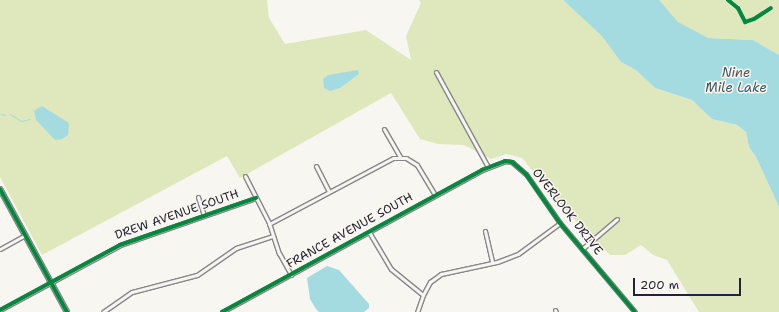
<!DOCTYPE html>
<html>
<head>
<meta charset="utf-8">
<style>
  body { margin:0 }
  #map { position:relative; width:779px; height:312px; overflow:hidden; background:#f8f6f0; font-family:"Shantell Sans",sans-serif }
  div>[style] { position:absolute }
  .green>* { inset:0; background:#dee8bc }
  .water>* { inset:0; background:#a4dbe1 }
  .stream>* { height:1px; margin:-0.5px; padding:0 0.5px; transform-origin:0.5px; border-radius:0.5px; background:#a4dbe1 }
  .roads { filter:drop-shadow(1px 0 #878688) drop-shadow(-1px 0 #878688) drop-shadow(0 1px #878688) drop-shadow(0 -1px #878688) }
  .minor>* { height:3px; margin:-1.5px; padding:0 1.5px; transform-origin:1.5px; border-radius:1.5px; background:#f6f5f1 }
  .tertiary>* { height:4px; margin:-2px; padding:0 2px; transform-origin:2px; border-radius:2px; background:#f6f5f1 }
  .cycleway>* { height:4px; margin:-2px; padding:0 2px; transform-origin:2px; border-radius:2px; background:#00873e }
  span { translate:-50% -50%; white-space:nowrap; text-align:center; line-height:1.15; -webkit-text-stroke:3px #fbf7ec; paint-order:stroke }
  .street-label { font-size:12px; color:#22223b }
  .water-label { font-size:13px; color:#3e566b; font-style:italic }
  .scale { position:absolute; left:633px; top:278px; width:108px; height:18px; box-sizing:border-box; border:2px solid #22223b; border-top:0; padding-left:5px; font-size:12px; line-height:14px; white-space:nowrap; color:#22223b; -webkit-text-stroke:3px #fbf7ec; paint-order:stroke }
</style>
</head>
<body>
<div id="map">
  <div class="green">
    <div style="clip-path:polygon(0 0,267px 0,269px 18px,285px 44px,366px 30px,411px 60px,406px 36px,421px 3px,419px 0,563px 0,605px 38px,621px 62px,636px 70px,655px 88px,692px 100px,712px 119px,737px 125px,746px 132px,749px 147px,756px 157px,779px 207px,779px 312px,699px 312px,667px 260px,653px 255px,641px 245px,625px 255px,610px 255px,563px 208px,522px 158px,506px 154px,491px 159px,464px 145px,438px 144px,420px 139px,391px 93px,240px 178px,227px 156px,42px 255px,0 177px)"></div>
    <div style="clip-path:polygon(581px 0,779px 0,779px 55px,753px 40px,708px 38px)"></div>
  </div>
  <div class="water">
    <div style="clip-path:polygon(563px 0,659px 0,678px 22px,708px 38px,753px 40px,779px 55px,779px 207px,756px 157px,749px 147px,746px 132px,737px 125px,712px 119px,692px 100px,655px 88px,636px 70px,621px 62px,602px 36px)"></div>
    <div style="clip-path:polygon(358px 70px,359px 74px,340px 88px,330px 91px,324px 88px,323px 79px,328px 75px)"></div>
    <div style="clip-path:polygon(42px 106px,69px 123px,68px 135px,62px 139px,55px 140px,36px 120px,34px 111px)"></div>
    <div style="clip-path:polygon(327px 266px,339px 270px,369px 304px,369px 308px,364px 312px,319px 312px,316px 309px,310px 299px,307px 278px)"></div>
  </div>
  <div class="stream">
    <div style="left:1px;top:114px;width:4px;rotate:14deg"></div>
    <div style="left:10px;top:114px;width:13px;rotate:32deg"></div>
    <div style="left:21px;top:121px;width:9px;rotate:-13deg"></div>
  </div>
  <div class="roads">
    <div class="minor">
      <div style="left:436px;top:72px;width:108px;rotate:61.3deg"></div>
      <div style="left:384px;top:129px;width:32px;rotate:60deg"></div>
      <div style="left:316px;top:166px;width:28px;rotate:63deg"></div>
      <div style="left:245px;top:176px;width:53px;rotate:62.9deg"></div>
      <div style="left:269px;top:223px;width:32px;rotate:72deg"></div>
      <div style="left:279px;top:253px;width:25px;rotate:61deg"></div>
      <div style="left:198px;top:197px;width:19px;rotate:72deg"></div>
      <div style="left:269px;top:224px;width:140px;rotate:-28deg"></div>
      <div style="left:393px;top:158px;width:13px"></div>
      <div style="left:406px;top:158px;width:13px;rotate:32deg"></div>
      <div style="left:417px;top:165px;width:35px;rotate:59deg"></div>
      <div style="left:485px;top:231px;width:32px;rotate:77deg"></div>
      <div style="left:369px;top:232px;width:43px;rotate:59.3deg"></div>
      <div style="left:391px;top:269px;width:41px;rotate:39.1deg"></div>
      <div style="left:423px;top:295px;width:18px;rotate:109deg"></div>
      <div style="left:0;top:249px;width:29px;rotate:-29deg"></div>
      <div style="left:582px;top:249px;width:46px;rotate:-40.6deg"></div>
      <div style="left:423px;top:295px;width:15px;rotate:-62deg"></div>
      <div style="left:430px;top:282px;width:14px;rotate:-36deg"></div>
      <div style="left:441px;top:274px;width:57px;rotate:-12.1deg"></div>
      <div style="left:497px;top:262px;width:22px;rotate:-21deg"></div>
      <div style="left:518px;top:254px;width:52px;rotate:-36.4deg"></div>
      <div style="left:0;top:310px;width:136px;rotate:-28.4deg"></div>
      <div style="left:120px;top:245px;width:144px;rotate:-19.1deg"></div>
      <div style="left:555px;top:310px;width:2px;rotate:63deg"></div>
      <div style="left:103px;top:312px;width:35px;rotate:-35deg"></div>
      <div style="left:132px;top:292px;width:67px;rotate:-14.7deg"></div>
      <div style="left:197px;top:275px;width:47px;rotate:-34.7deg"></div>
      <div style="left:236px;top:248px;width:39px;rotate:-18deg"></div>
      <div style="left:222px;top:312px;width:296px;rotate:-28.6deg"></div>
      <div style="left:482px;top:170px;width:25px;rotate:-21deg"></div>
      <div style="left:505px;top:161px;width:7px;rotate:8deg"></div>
      <div style="left:512px;top:162px;width:18px;rotate:41deg"></div>
      <div style="left:526px;top:174px;width:60px;rotate:55.2deg"></div>
      <div style="left:560px;top:223px;width:116px;rotate:49.9deg"></div>
    </div>
    <div class="tertiary">
      <div style="left:0;top:189px;width:140px;rotate:61.4deg"></div>
    </div>
  </div>
  <div class="cycleway">
    <div style="left:728px;top:0;width:13px;rotate:39deg"></div>
    <div style="left:738px;top:8px;width:16px;rotate:63deg"></div>
    <div style="left:745px;top:22px;width:9px;rotate:-18deg"></div>
    <div style="left:754px;top:19px;width:20px;rotate:-33deg"></div>
    <div style="left:0;top:189px;width:140px;rotate:61.4deg"></div>
    <div style="left:0;top:310px;width:136px;rotate:-28.4deg"></div>
    <div style="left:120px;top:245px;width:144px;rotate:-19.1deg"></div>
    <div style="left:222px;top:312px;width:296px;rotate:-28.6deg"></div>
    <div style="left:482px;top:170px;width:25px;rotate:-21deg"></div>
    <div style="left:505px;top:161px;width:7px;rotate:8deg"></div>
    <div style="left:512px;top:162px;width:18px;rotate:41deg"></div>
    <div style="left:526px;top:174px;width:60px;rotate:55.2deg"></div>
    <div style="left:560px;top:223px;width:116px;rotate:49.9deg"></div>
  </div>
  <div class="street-label">
    <span style="left:567px;top:212px;rotate:52deg">OVERLOOK DRIVE</span>
    <span style="left:177px;top:215px;rotate:-19deg">DREW AVENUE SOUTH</span>
    <span style="left:350px;top:231px;rotate:-29deg">FRANCE AVENUE SOUTH</span>
  </div>
  <div class="water-label">
    <span style="left:736px;top:81px">Nine<br>Mile Lake</span>
  </div>
  <div class="scale">200 m</div>
</div>
</body>
</html>
